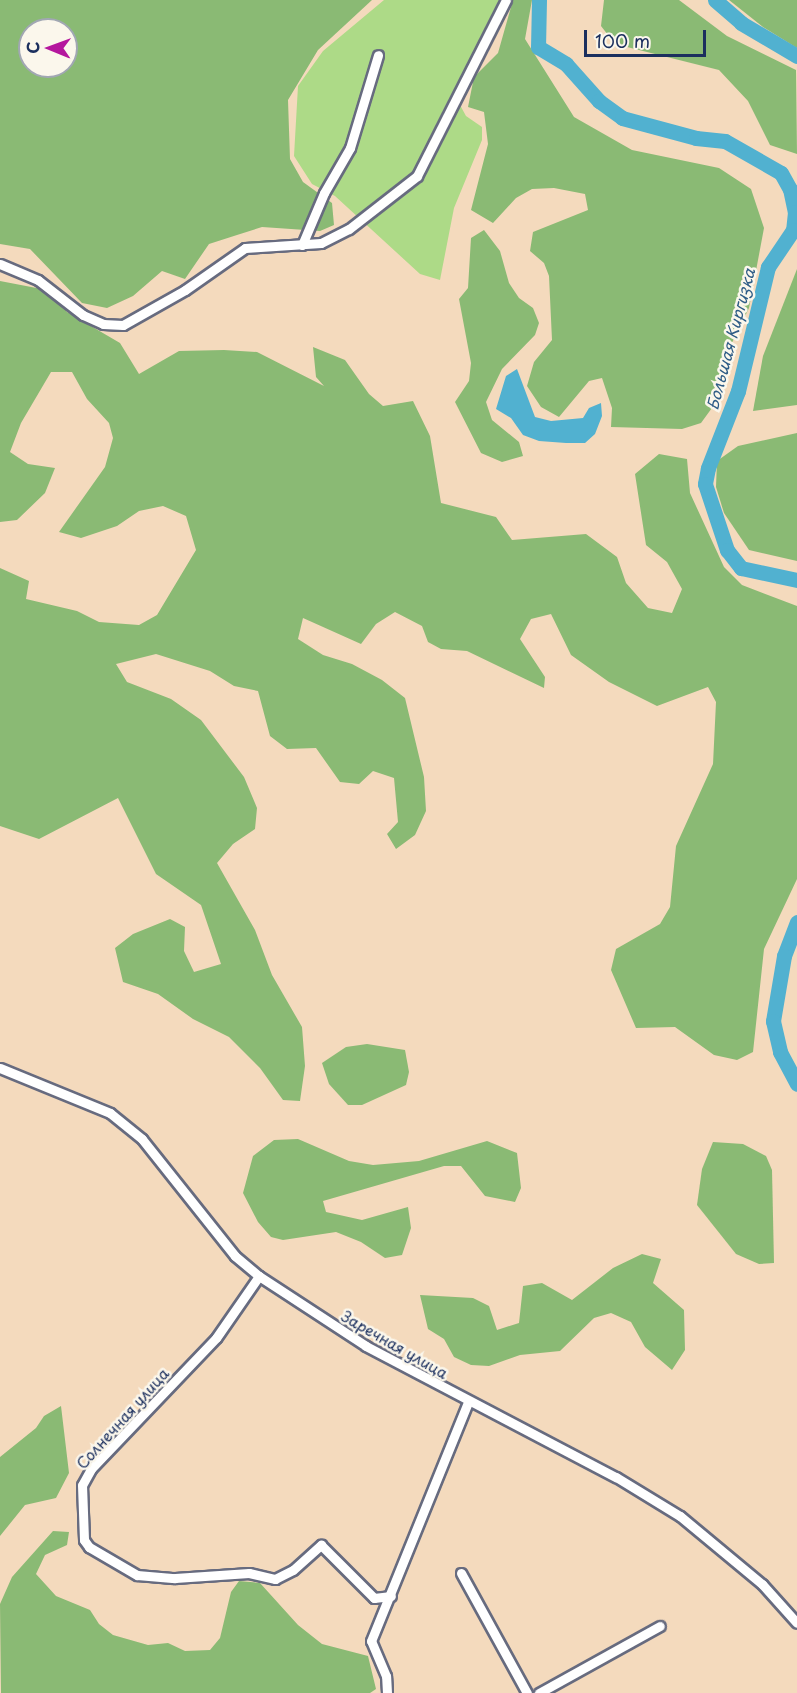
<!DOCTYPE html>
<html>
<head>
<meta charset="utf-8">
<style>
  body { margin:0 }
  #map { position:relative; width:797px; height:1693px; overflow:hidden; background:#f4dabd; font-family:"Playpen Sans",sans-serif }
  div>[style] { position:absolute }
  .green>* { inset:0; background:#adda87 }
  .forest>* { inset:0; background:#8aba74 }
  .water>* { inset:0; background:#51b1d0 }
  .river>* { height:15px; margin:-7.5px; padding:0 7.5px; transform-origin:7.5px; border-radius:7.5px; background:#51b1d0 }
  .roads { filter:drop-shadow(2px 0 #676b7f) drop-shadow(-2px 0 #676b7f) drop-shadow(0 2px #676b7f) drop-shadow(0 -2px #676b7f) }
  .minor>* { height:9px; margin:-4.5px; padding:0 4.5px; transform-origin:4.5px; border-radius:4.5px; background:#fff }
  span { translate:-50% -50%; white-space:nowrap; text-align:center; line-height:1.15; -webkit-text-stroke:5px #fbf7ec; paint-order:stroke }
  .street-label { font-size:15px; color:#1b2f5e }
  .water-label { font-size:16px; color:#2e5c86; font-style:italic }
  .north { position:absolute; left:18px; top:18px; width:60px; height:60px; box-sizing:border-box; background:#fbf7ec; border:2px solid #a1a7b3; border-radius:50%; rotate:271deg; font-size:16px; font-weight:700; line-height:24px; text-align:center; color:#1b2f5e }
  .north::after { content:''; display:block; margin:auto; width:21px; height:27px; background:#b5179e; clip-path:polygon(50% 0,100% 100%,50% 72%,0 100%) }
  .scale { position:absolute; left:584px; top:30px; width:122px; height:27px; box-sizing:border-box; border:3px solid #1b2f5e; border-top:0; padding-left:8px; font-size:18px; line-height:21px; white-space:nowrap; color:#1b2f5e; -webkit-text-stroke:4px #fbf7ec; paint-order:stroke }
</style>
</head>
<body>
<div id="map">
  <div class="green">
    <div style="clip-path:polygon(384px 0,509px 0,460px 105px,466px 116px,482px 127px,482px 140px,454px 208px,440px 280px,420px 274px,335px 196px,312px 184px,294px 156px,298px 86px,323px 51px)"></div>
  </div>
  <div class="forest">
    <div style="clip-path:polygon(evenodd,0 0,372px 0,318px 50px,288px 100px,290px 159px,303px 182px,332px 203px,334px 225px,320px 231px,262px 227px,237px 235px,209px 244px,185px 279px,162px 271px,133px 296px,107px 308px,82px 303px,30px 249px,0 244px,0 0,30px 30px,66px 30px,66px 66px,30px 66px,30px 30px)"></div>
    <div style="clip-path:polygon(513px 0,532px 0,525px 39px,574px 117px,632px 150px,719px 168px,751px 189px,764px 228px,749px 308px,725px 357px,717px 401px,701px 423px,682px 429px,611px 427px,612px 408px,602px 378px,589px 381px,559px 417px,541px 407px,527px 386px,534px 362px,552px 340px,549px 276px,544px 263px,530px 251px,533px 232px,588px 210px,585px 194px,554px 188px,532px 189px,516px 198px,493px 223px,471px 210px,488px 144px,484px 112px,468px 107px,474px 77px,498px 53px)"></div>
    <div style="clip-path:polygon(604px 0,679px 0,727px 36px,796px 70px,797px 154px,770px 145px,748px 101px,719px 70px,615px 44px,601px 26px)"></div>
    <div style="clip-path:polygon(729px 0,797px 0,797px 48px,763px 27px)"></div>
    <div style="clip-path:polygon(484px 230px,500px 251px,509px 283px,519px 298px,533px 308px,539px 323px,535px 335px,502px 369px,486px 402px,492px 420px,519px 442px,523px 456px,502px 462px,481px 453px,455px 402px,469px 381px,471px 363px,459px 299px,468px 288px,471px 238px)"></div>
    <div style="clip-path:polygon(797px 269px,797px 405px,753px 411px,763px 356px)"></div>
    <div style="clip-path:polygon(0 281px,52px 291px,67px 312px,120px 343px,139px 374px,179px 351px,224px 350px,257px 352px,324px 386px,316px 377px,313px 347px,345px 360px,369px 394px,383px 406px,413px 401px,430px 436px,441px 503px,496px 517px,512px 540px,586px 534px,617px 557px,626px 583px,648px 608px,672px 613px,682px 589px,667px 562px,646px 545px,635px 474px,659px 454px,687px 459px,690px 493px,724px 567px,742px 585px,797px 606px,797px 879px,764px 949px,753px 1052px,737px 1060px,714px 1055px,675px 1027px,636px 1028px,611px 970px,616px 949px,660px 924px,670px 907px,676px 846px,713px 764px,716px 702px,708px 687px,657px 706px,609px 682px,571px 655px,551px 614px,531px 619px,520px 639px,545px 677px,544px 688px,467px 651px,441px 649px,428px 642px,422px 626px,395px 612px,376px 624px,361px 644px,303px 618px,298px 639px,323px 655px,352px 664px,382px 680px,405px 698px,424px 777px,426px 811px,415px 835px,396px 849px,387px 834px,398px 822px,394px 778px,373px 771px,359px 784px,340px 782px,316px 748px,287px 749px,270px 736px,258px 691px,234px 686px,210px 671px,156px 654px,116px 664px,127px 682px,171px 699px,201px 720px,244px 777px,257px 808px,255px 829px,233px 844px,217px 863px,255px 930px,272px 975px,302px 1027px,305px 1066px,300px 1101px,283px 1100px,260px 1068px,229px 1037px,193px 1019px,158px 994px,123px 982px,115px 948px,133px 934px,170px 919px,185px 927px,184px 951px,194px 972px,221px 964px,201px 905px,156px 874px,118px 798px,39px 839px,0 826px,0 568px,29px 581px,26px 599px,77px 611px,99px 622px,139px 625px,157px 615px,196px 550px,186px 516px,163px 506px,139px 511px,117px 526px,81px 538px,59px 532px,105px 467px,113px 438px,109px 423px,87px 399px,72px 372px,51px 372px,21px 423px,10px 452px,28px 464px,55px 468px,45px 493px,17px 520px,0 522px)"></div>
    <div style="clip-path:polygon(797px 433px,797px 561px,749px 550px,724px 513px,716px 487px,717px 461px,738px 446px)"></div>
    <div style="clip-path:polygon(367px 1044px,405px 1050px,409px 1072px,406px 1085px,362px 1105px,348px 1105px,329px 1084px,322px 1063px,346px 1047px)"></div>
    <div style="clip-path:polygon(298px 1139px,349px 1161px,373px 1165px,419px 1161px,487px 1141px,517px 1153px,521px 1188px,515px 1202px,485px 1196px,461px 1166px,444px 1166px,323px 1201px,326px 1212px,362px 1220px,408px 1207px,411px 1228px,402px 1255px,385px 1258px,361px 1242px,336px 1232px,283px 1240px,271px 1237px,258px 1222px,243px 1193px,253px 1156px,274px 1140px)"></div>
    <div style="clip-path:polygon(713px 1142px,743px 1144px,766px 1156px,772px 1170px,774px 1263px,759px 1264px,736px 1254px,697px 1205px,702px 1169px)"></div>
    <div style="clip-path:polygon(642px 1254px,661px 1259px,653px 1283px,684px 1310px,685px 1350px,672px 1370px,645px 1347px,631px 1322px,611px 1313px,594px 1318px,560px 1351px,520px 1355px,489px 1366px,471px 1365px,454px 1357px,444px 1339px,428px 1329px,420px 1295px,473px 1298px,489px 1306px,497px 1330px,519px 1323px,523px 1286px,542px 1283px,572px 1300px,613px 1268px)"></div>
    <div style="clip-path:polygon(61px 1406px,69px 1473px,56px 1498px,25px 1505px,0 1536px,0 1457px,36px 1428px,44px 1416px)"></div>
    <div style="clip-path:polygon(53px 1531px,69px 1532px,67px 1545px,45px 1555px,36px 1574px,56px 1596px,90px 1610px,99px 1624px,113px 1635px,148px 1645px,168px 1643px,185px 1651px,210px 1650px,220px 1638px,231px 1592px,239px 1581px,260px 1583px,298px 1625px,322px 1644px,368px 1656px,376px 1689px,370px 1693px,1px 1693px,0 1604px,12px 1577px)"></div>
  </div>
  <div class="water">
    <div style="clip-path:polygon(517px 369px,535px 417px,551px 421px,583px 418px,589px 408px,601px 403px,602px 416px,595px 434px,585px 443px,566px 443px,539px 441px,523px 435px,511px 418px,496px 409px,506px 376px)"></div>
  </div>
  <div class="river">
    <div style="left:539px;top:0;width:47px;rotate:91.2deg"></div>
    <div style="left:538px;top:47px;width:33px;rotate:31deg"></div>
    <div style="left:566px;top:64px;width:50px;rotate:48.3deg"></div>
    <div style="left:599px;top:101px;width:29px;rotate:36deg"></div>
    <div style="left:622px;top:118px;width:77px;rotate:15.1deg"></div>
    <div style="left:696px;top:138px;width:29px;rotate:6deg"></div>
    <div style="left:725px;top:141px;width:64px;rotate:29.7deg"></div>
    <div style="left:781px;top:173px;width:18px;rotate:61deg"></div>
    <div style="left:790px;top:189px;width:24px;rotate:78deg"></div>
    <div style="left:795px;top:212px;width:18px;rotate:96deg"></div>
    <div style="left:793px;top:230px;width:45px;rotate:124deg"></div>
    <div style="left:768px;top:267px;width:128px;rotate:103.6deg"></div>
    <div style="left:738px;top:391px;width:83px;rotate:111.3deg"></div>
    <div style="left:708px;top:468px;width:16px;rotate:101deg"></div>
    <div style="left:705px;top:484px;width:70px;rotate:71.6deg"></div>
    <div style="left:727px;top:550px;width:23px;rotate:52deg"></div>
    <div style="left:741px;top:568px;width:57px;rotate:12.1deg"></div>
    <div style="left:715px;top:0;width:35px;rotate:41deg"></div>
    <div style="left:741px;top:23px;width:65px;rotate:30.5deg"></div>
    <div style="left:797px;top:922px;width:36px;rotate:111deg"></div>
    <div style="left:784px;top:956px;width:66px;rotate:99.6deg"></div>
    <div style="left:773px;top:1021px;width:32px;rotate:77deg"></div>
    <div style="left:780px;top:1052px;width:36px;rotate:62deg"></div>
  </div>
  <div class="roads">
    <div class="minor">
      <div style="left:302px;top:245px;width:56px;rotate:-67.1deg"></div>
      <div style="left:324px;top:193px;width:52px;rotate:-60deg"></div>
      <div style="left:350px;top:148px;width:97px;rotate:-73.2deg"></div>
      <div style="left:0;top:264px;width:41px;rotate:22.8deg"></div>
      <div style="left:38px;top:280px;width:57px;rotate:37.9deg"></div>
      <div style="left:83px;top:315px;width:22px;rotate:24deg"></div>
      <div style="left:103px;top:324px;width:20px;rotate:3deg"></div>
      <div style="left:123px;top:325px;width:71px;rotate:-29.4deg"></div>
      <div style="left:185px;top:290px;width:73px;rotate:-35deg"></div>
      <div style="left:245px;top:248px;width:76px;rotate:-3.8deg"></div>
      <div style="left:321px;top:243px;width:31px;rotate:-27deg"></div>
      <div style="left:349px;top:229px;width:86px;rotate:-37.9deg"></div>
      <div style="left:417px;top:176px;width:197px;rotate:-63.2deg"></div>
      <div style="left:0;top:1068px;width:119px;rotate:22.2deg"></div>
      <div style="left:110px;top:1113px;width:41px;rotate:39.1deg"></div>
      <div style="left:142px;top:1139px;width:149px;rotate:51.5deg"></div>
      <div style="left:235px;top:1256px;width:31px;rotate:40deg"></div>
      <div style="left:259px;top:1276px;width:128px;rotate:33.2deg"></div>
      <div style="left:366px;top:1346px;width:282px;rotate:27.7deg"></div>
      <div style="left:616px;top:1477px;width:75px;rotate:31.4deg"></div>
      <div style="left:680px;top:1516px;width:107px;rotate:39.7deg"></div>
      <div style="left:762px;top:1584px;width:52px;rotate:48.1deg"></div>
      <div style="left:259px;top:1276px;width:75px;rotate:124.7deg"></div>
      <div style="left:216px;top:1338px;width:181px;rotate:133.7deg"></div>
      <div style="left:91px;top:1469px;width:18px;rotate:119deg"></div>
      <div style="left:82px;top:1485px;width:55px;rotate:87.9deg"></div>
      <div style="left:84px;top:1540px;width:9px;rotate:54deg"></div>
      <div style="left:89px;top:1547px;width:56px;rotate:30.3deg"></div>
      <div style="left:137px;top:1575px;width:38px;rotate:5deg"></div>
      <div style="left:175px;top:1578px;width:74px;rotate:-3.9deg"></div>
      <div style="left:249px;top:1573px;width:27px;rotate:13deg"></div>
      <div style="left:275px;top:1579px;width:20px;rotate:-27deg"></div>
      <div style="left:293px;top:1570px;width:38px;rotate:-42deg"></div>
      <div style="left:321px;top:1545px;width:75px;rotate:45deg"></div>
      <div style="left:374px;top:1598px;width:17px;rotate:-7deg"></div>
      <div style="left:461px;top:1573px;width:137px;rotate:61.2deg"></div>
      <div style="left:387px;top:1693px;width:17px;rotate:-93deg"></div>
      <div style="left:386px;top:1676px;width:38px;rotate:-113deg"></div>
      <div style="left:371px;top:1641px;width:258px;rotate:-67.9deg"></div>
      <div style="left:539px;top:1693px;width:138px;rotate:-29deg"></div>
    </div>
  </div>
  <div class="street-label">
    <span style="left:395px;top:1344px;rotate:30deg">Заречная улица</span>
    <span style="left:122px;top:1418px;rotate:-48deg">Солнечная улица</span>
  </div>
  <div class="water-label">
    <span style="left:730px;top:339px;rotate:-75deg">Большая Киргизка</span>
  </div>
  <div class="north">С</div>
  <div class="scale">100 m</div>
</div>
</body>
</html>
